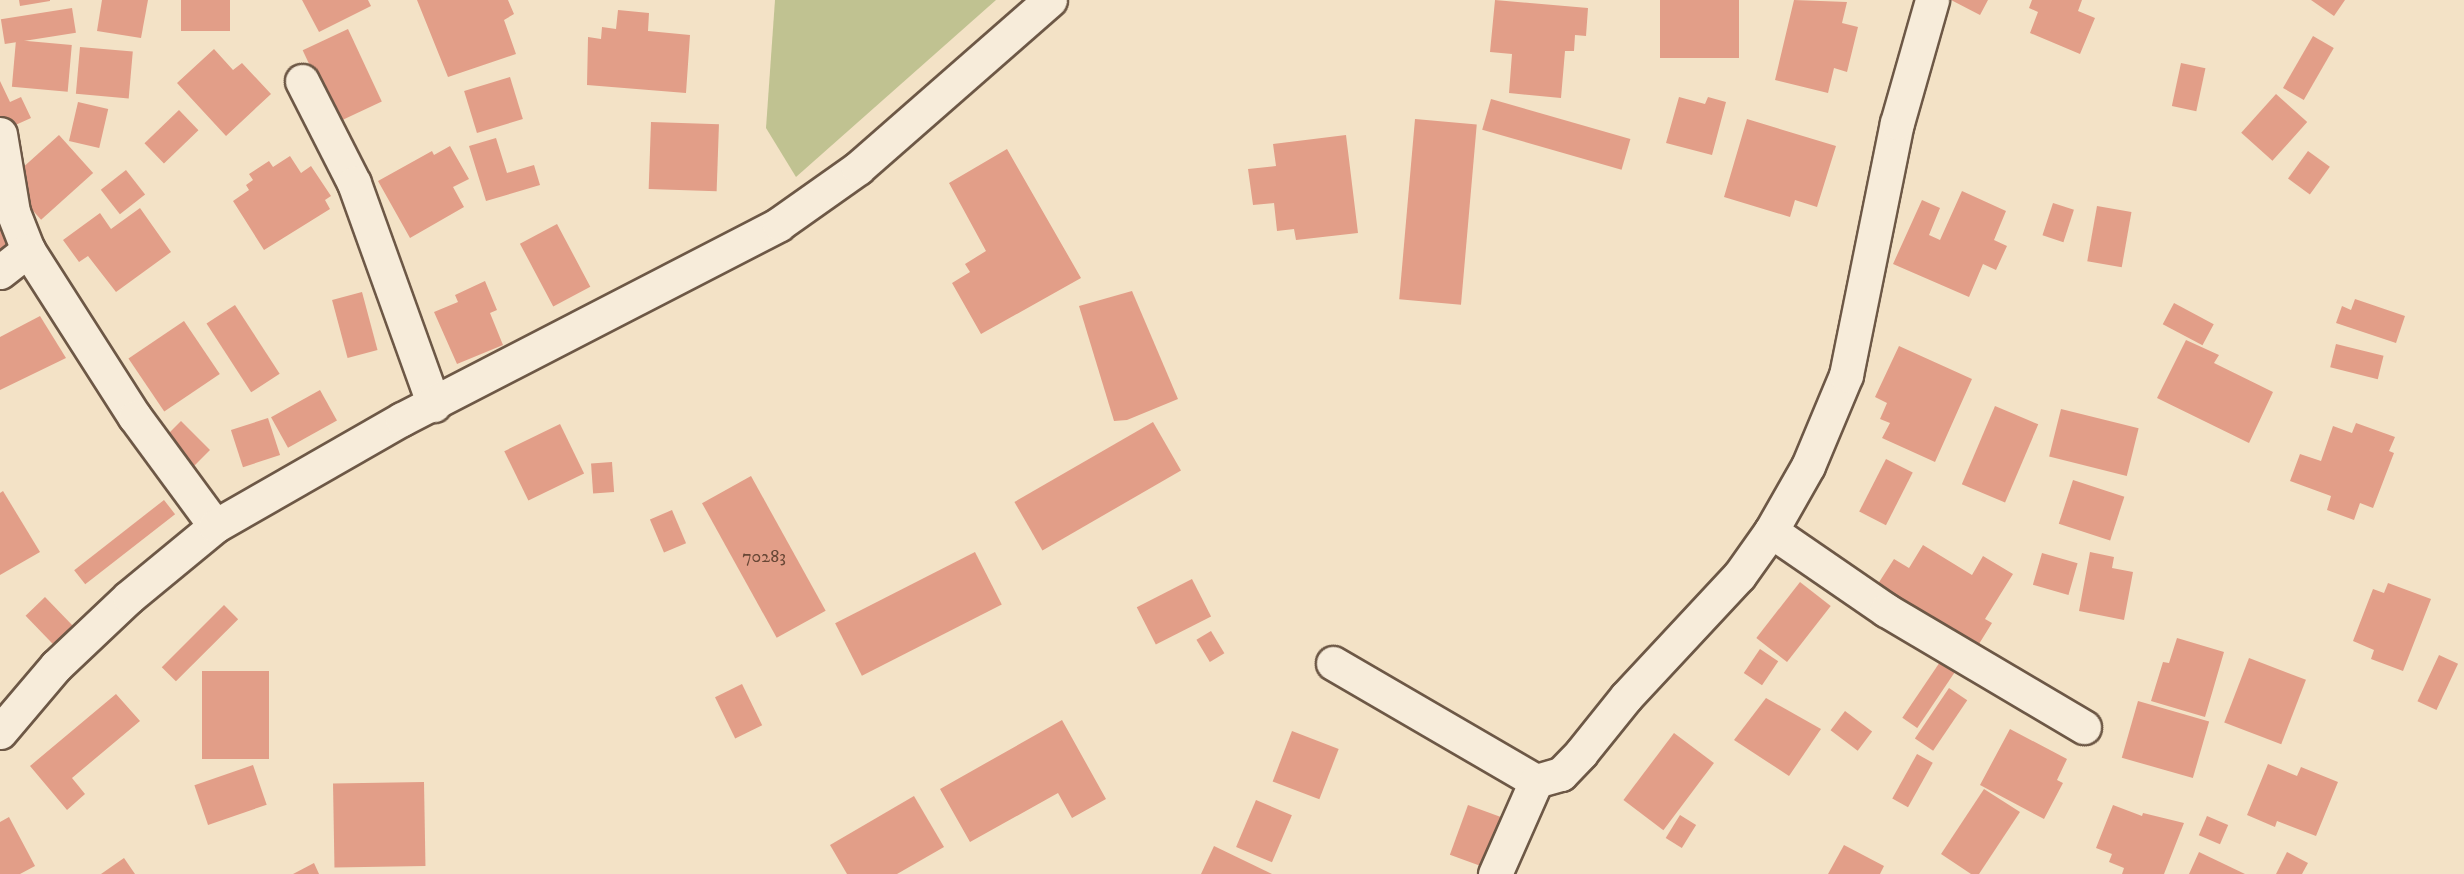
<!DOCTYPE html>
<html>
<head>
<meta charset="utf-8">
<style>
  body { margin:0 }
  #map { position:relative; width:2464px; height:874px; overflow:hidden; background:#f3e2c6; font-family:"IM FELL DW Pica",serif }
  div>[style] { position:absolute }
  .green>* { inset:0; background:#c0c291 }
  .building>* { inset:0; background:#e29e88; transform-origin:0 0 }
  .roads { filter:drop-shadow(2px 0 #6d5846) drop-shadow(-2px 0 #6d5846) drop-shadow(0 2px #6d5846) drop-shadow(0 -2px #6d5846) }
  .street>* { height:33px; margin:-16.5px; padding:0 16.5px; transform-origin:16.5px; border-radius:16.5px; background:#f7ecda }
  .secondary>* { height:33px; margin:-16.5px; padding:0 16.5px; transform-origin:16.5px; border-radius:16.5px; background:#f7ecda }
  span { translate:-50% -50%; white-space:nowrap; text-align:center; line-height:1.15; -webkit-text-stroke:4.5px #f7ecda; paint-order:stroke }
  .number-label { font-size:18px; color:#684736 }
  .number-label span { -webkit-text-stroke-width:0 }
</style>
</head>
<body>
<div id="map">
  <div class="green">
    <div style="clip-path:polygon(775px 0,996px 0,796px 177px,766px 128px)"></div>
  </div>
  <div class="building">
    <div style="clip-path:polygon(19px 0,50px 0,50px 1px,20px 6px)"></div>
    <div style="clip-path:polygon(102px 0,148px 0,141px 38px,97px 31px)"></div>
    <div style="left:181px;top:0;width:49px;height:31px"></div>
    <div style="clip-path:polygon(302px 0,368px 0,371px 6px,319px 32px)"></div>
    <div style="clip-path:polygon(417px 0,508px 0,514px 14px,504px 20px,516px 54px,448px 77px)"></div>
    <div style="clip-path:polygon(1495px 0,1588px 8px,1586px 36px,1575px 35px,1574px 51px,1565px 51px,1561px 98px,1509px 93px,1512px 54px,1490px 52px)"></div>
    <div style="left:1660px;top:0;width:79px;height:58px"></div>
    <div style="clip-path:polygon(1794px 0,1847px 2px,1842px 23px,1858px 27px,1847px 72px,1834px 68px,1828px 93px,1775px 80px)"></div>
    <div style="clip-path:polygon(1951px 0,1988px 0,1980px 15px)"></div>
    <div style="clip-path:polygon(2032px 0,2082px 0,2078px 11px,2095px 18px,2080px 54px,2030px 33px,2038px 12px,2029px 8px)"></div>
    <div style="clip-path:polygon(2311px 0,2345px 0,2334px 16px)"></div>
    <div style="left:72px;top:8px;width:25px;height:72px;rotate:81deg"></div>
    <div style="clip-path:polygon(618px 10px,649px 13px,648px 31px,690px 35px,686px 93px,587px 85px,588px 37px,601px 39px,602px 27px,616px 29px)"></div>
    <div style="left:348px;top:29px;width:80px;height:50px;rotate:65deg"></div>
    <div style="left:2313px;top:36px;width:24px;height:60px;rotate:30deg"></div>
    <div style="left:16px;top:40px;width:56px;height:47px;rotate:5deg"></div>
    <div style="left:80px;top:47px;width:53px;height:47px;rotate:5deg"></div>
    <div style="clip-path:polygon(214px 49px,233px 70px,242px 63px,271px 94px,226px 136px,177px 83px)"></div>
    <div style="left:2181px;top:63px;width:25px;height:44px;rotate:12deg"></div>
    <div style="left:510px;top:77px;width:44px;height:48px;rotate:73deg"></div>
    <div style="clip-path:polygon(0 81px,10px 102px,21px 97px,31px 118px,0 132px)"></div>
    <div style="left:2276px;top:94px;width:42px;height:52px;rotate:42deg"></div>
    <div style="clip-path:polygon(1679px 97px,1705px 104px,1708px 97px,1726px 102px,1712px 155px,1666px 143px)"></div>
    <div style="left:1491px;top:99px;width:145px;height:32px;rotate:16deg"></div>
    <div style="left:78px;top:102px;width:31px;height:40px;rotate:13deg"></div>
    <div style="left:179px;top:110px;width:28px;height:48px;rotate:46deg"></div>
    <div style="left:1415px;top:119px;width:62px;height:181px;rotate:5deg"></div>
    <div style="clip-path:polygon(1747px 119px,1836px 146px,1817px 207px,1795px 200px,1790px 217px,1724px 197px)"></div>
    <div style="left:651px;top:122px;width:68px;height:67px;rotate:2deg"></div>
    <div style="left:59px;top:135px;width:51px;height:70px;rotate:48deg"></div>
    <div style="clip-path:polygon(1346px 135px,1358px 233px,1296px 240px,1294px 229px,1277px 231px,1274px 203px,1253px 205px,1248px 169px,1276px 166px,1273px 144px)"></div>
    <div style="clip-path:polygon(496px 138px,507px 173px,534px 165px,540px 185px,486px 201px,469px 146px)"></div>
    <div style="clip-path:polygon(450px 146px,469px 179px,453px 187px,464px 207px,410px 238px,378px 181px,432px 151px,434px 155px)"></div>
    <div style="clip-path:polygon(1007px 149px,1081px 278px,981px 334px,952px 283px,970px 272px,965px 264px,986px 251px,949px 183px)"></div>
    <div style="left:2308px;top:151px;width:27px;height:34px;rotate:36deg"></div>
    <div style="clip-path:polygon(290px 156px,301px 173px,311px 166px,331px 196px,325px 200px,330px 209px,264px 250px,233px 201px,249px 190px,246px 185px,253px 180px,249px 174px,269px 161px,273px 167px)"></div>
    <div style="left:126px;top:170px;width:31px;height:32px;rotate:52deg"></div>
    <div style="clip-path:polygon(1962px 191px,2006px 211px,1994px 240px,2007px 246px,1996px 270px,1983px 264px,1969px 297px,1893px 264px,1922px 200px,1940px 208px,1929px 235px,1940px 240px)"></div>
    <div style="left:2053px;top:203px;width:22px;height:34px;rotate:18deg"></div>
    <div style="left:2097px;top:206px;width:35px;height:56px;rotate:10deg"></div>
    <div style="clip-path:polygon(140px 208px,171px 252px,116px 292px,88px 256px,79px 262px,63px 240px,100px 213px,111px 229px)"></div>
    <div style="clip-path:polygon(0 210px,20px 259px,0 266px)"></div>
    <div style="left:557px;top:224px;width:71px;height:42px;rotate:62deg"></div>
    <div style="clip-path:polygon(485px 281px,497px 310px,490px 313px,503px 345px,457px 364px,434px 312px,458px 302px,455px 295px)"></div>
    <div style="clip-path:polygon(1132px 291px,1178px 399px,1127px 420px,1114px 421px,1079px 306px)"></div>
    <div style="left:362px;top:292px;width:60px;height:31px;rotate:75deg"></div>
    <div style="clip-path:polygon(2355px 299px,2405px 316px,2396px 343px,2336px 323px,2342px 306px,2351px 310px)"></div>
    <div style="left:2174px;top:303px;width:45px;height:24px;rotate:28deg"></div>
    <div style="left:235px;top:305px;width:82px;height:34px;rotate:57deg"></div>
    <div style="clip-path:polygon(40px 316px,66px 358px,0 390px,0 337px)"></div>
    <div style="left:184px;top:321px;width:64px;height:67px;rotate:56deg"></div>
    <div style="clip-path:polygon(2186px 340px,2219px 355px,2214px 363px,2273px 392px,2249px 443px,2157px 398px)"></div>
    <div style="left:2336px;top:344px;width:49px;height:24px;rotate:14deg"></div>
    <div style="clip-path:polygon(1899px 346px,1972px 379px,1935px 462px,1882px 438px,1890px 423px,1880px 419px,1887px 403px,1875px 397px)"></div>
    <div style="left:320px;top:390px;width:35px;height:56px;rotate:61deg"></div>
    <div style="left:1995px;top:406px;width:47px;height:85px;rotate:23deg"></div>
    <div style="left:2061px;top:409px;width:80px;height:49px;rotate:14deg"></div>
    <div style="left:268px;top:418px;width:39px;height:39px;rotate:72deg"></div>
    <div style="left:181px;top:421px;width:41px;height:25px;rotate:45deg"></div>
    <div style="left:1153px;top:422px;width:56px;height:160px;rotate:60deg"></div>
    <div style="clip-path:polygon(2356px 423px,2395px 437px,2389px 451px,2394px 453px,2373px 508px,2360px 503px,2354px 520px,2327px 510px,2331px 496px,2290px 481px,2300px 454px,2321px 461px,2333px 426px,2352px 433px)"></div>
    <div style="left:560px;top:424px;width:55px;height:62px;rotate:64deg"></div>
    <div style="left:1886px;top:459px;width:30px;height:59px;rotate:27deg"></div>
    <div style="left:612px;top:462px;width:30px;height:21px;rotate:86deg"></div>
    <div style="left:751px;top:476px;width:154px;height:56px;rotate:61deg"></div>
    <div style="left:2073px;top:480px;width:54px;height:46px;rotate:18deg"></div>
    <div style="clip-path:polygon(3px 491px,40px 552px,0 575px,0 493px)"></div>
    <div style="left:164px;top:500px;width:18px;height:114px;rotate:52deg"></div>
    <div style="left:672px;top:510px;width:36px;height:24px;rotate:67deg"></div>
    <div style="clip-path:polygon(1923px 545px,1972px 575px,1983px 556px,2013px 574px,1985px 619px,1992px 623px,1974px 652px,1874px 590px,1894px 559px,1909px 568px)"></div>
    <div style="left:975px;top:552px;width:59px;height:157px;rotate:63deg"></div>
    <div style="clip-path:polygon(2090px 552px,2114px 557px,2112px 568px,2133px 572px,2124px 620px,2079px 611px)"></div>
    <div style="left:2042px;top:553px;width:37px;height:33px;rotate:16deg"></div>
    <div style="left:1192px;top:579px;width:42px;height:62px;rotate:63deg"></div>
    <div style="left:1800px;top:582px;width:39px;height:71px;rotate:38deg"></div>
    <div style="clip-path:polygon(2388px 583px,2431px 599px,2403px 671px,2371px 659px,2374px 650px,2353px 641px,2373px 589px,2384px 593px)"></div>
    <div style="left:45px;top:597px;width:40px;height:27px;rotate:46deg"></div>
    <div style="left:224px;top:605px;width:20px;height:88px;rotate:45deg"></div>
    <div style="left:1211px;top:631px;width:26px;height:17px;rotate:59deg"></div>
    <div style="clip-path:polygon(2177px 638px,2224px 652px,2205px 717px,2151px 701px,2163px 662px,2169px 663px)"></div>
    <div style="left:1760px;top:649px;width:22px;height:29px;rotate:34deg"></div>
    <div style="left:2439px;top:655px;width:21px;height:51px;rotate:25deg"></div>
    <div style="left:2249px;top:658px;width:61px;height:69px;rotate:21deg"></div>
    <div style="left:1942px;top:659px;width:18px;height:71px;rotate:34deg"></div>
    <div style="left:202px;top:671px;width:67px;height:88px"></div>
    <div style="left:742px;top:684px;width:46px;height:30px;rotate:64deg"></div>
    <div style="left:1949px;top:688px;width:22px;height:61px;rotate:34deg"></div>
    <div style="clip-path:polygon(116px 694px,140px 721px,72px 778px,85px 794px,67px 810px,30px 766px)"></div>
    <div style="clip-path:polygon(1766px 698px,1821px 729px,1789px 776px,1734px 740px)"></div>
    <div style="left:2138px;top:701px;width:74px;height:59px;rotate:16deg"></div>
    <div style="left:1845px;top:711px;width:34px;height:24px;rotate:37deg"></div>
    <div style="clip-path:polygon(1062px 720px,1106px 799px,1072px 818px,1058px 793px,970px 842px,940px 789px)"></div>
    <div style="clip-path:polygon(2010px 729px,2067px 759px,2057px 780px,2063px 783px,2044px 819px,1980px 785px)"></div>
    <div style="left:1292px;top:731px;width:50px;height:54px;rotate:21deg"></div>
    <div style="left:1674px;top:733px;width:50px;height:84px;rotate:37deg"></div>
    <div style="left:1917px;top:754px;width:18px;height:51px;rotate:29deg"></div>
    <div style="clip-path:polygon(2268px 764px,2297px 776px,2301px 767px,2338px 782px,2316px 836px,2277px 821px,2275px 827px,2247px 815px)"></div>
    <div style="left:253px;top:765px;width:42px;height:62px;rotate:71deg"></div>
    <div style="left:424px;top:782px;width:84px;height:91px;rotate:89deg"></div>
    <div style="clip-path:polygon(1984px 789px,2020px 812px,1979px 874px,1971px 874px,1941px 854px)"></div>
    <div style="clip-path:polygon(914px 796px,944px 847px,897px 874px,847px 874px,830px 845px)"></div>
    <div style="left:1256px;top:800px;width:39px;height:51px;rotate:23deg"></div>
    <div style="left:1468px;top:805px;width:35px;height:53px;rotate:20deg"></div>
    <div style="clip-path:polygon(2113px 805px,2142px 816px,2143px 813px,2184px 823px,2164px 874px,2122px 874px,2124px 868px,2109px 862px,2112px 854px,2096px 848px)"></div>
    <div style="left:1680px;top:815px;width:19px;height:27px;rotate:32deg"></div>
    <div style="left:2207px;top:816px;width:23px;height:21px;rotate:23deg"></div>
    <div style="clip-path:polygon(9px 817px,35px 866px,20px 874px,0 874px,0 822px)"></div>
    <div style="clip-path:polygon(1844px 845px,1884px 866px,1880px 874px,1828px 874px)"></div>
    <div style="clip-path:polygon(1214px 846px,1272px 874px,1201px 874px)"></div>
    <div style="clip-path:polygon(2199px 852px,2245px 874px,2189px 874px)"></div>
    <div style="clip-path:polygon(2287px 852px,2308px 863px,2302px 874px,2276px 874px)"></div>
    <div style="clip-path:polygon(124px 858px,135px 874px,101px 874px)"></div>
    <div style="clip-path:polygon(314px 863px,319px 874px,293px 874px)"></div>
  </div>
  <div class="roads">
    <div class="street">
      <div style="left:302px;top:81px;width:114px;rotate:63deg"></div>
      <div style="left:354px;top:183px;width:236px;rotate:70.2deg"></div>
      <div style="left:0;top:134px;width:79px;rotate:80.5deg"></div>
      <div style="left:13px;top:212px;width:41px;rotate:68.5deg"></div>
      <div style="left:28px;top:250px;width:198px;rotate:57.4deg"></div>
      <div style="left:135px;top:417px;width:135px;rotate:53.7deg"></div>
      <div style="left:0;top:272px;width:36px;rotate:-38deg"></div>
      <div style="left:1771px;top:531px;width:140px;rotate:34.5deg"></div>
      <div style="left:1886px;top:610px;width:230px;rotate:30.6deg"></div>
      <div style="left:1333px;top:663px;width:235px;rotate:30.2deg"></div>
      <div style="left:1536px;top:781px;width:102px;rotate:113.8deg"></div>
      <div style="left:1536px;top:781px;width:26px;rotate:-16deg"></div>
      <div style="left:1561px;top:774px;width:29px;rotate:-46deg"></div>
      <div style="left:1581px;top:753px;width:72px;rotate:-51.2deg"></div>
      <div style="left:1626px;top:697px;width:166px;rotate:-47deg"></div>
      <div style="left:1739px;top:576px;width:55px;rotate:-54.6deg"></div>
      <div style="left:1771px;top:531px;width:75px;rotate:-60.4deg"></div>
      <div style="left:1808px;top:466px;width:99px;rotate:-67.3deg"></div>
      <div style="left:1846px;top:375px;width:257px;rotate:-78.6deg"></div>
      <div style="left:1897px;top:123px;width:128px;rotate:-74.1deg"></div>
    </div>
    <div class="secondary">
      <div style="left:0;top:732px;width:87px;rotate:-49.7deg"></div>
      <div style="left:56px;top:666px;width:100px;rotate:-43.4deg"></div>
      <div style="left:129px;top:597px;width:112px;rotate:-39.5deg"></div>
      <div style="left:215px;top:526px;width:215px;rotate:-29.8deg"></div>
      <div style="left:402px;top:419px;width:424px;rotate:-27.3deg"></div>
      <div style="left:779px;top:224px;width:97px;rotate:-35.3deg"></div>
      <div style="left:858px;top:168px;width:255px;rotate:-41.2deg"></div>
    </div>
  </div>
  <div class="number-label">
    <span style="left:764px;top:557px">70283</span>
  </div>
</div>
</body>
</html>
